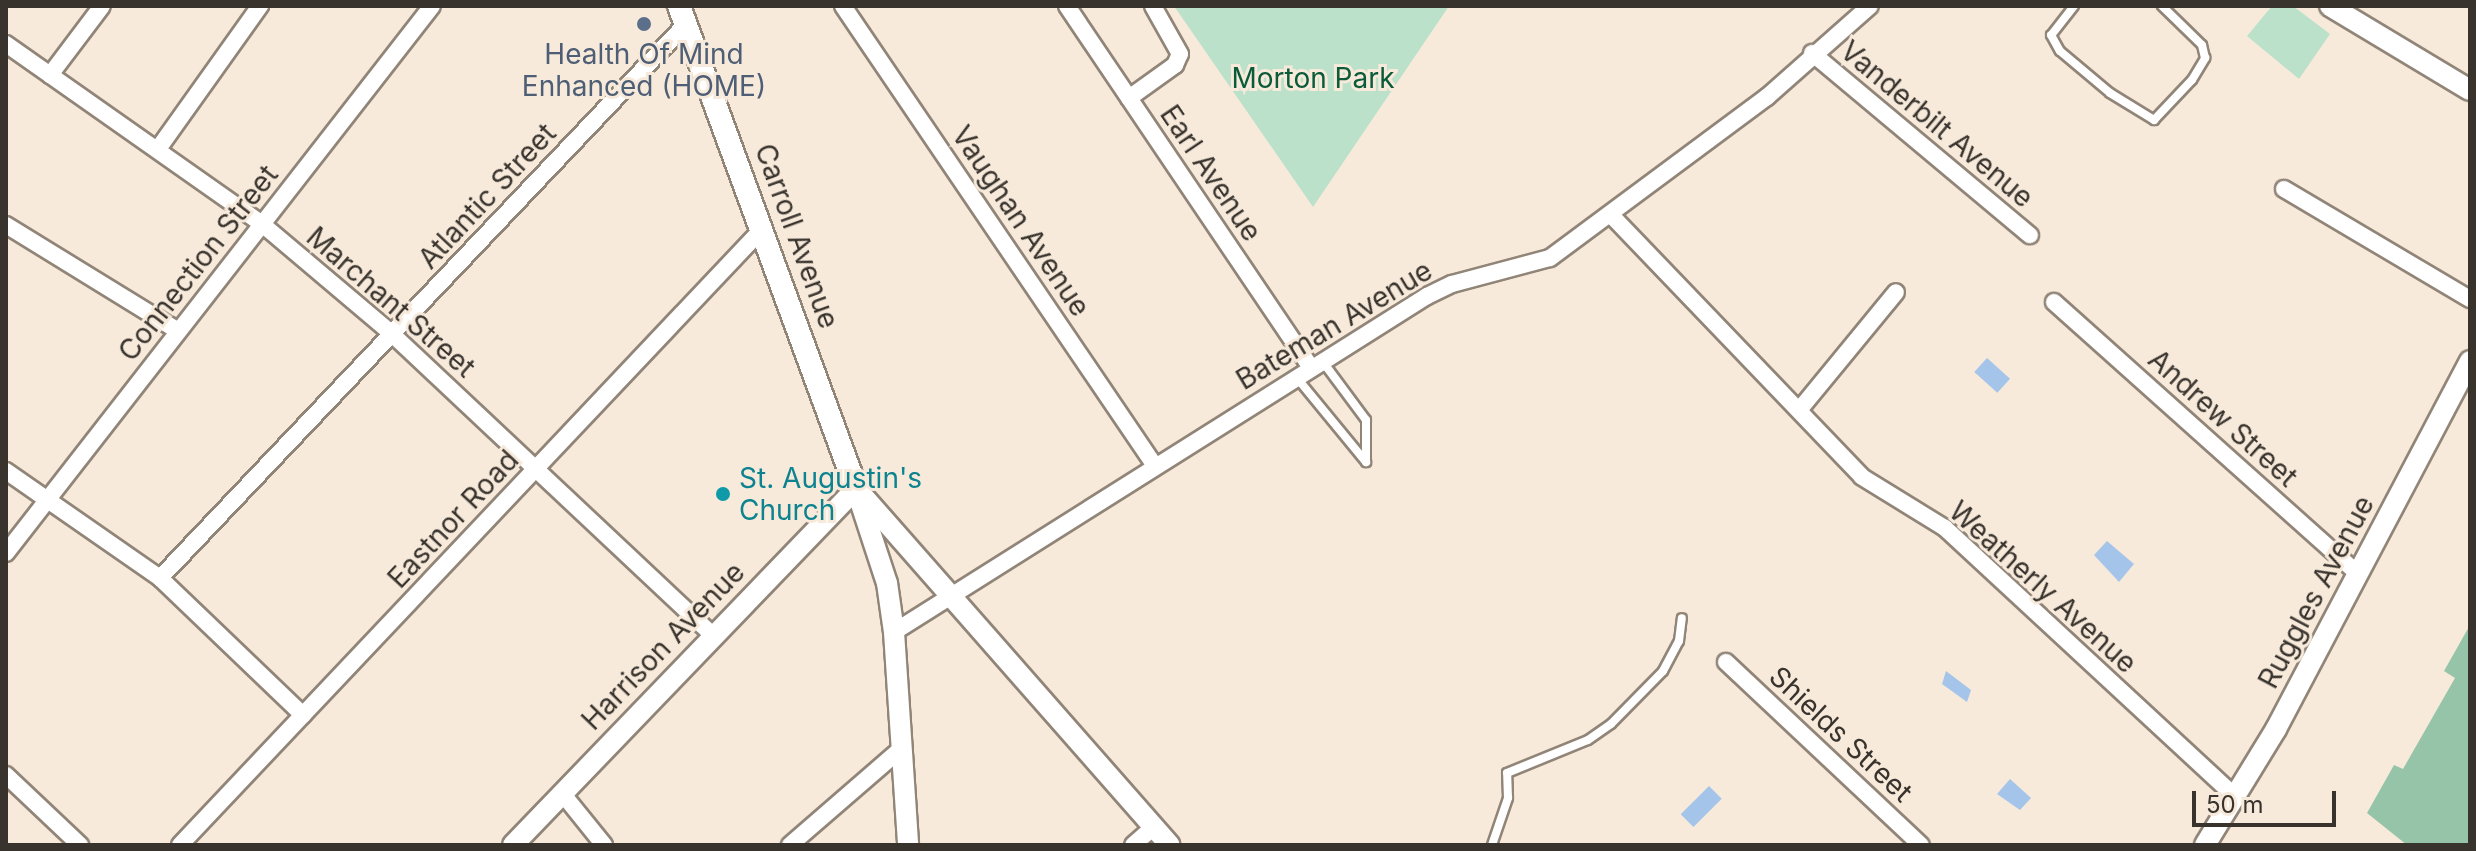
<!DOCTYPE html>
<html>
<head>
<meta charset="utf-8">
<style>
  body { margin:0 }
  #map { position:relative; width:2476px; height:851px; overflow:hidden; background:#f7eadb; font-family:Inter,sans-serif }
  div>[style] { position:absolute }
  .green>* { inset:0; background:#bbe1ca }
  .forest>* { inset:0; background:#95c4a9 }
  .water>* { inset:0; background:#a4c5e9; transform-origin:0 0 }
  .roads { filter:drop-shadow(2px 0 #918578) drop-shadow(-2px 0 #918578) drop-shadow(0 2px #918578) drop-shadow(0 -2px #918578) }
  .service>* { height:8px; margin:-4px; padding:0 4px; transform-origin:4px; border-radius:4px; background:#fff }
  .minor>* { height:16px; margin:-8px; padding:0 8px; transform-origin:8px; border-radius:8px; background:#fff }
  .tertiary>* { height:20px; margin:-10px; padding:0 10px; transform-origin:10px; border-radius:10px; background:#fff }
  .secondary>* { height:22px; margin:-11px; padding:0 11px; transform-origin:11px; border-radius:11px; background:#fff }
  .dots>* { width:22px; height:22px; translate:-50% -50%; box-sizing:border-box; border:4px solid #f7eadb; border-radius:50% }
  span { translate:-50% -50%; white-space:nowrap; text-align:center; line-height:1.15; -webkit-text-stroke:6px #f7eadb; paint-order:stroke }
  .service-label { font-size:28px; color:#4e5e75 }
  .park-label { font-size:28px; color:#095b3a }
  .street-label { font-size:28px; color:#38332d }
  .culture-label { font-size:28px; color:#0d838f }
  .left { translate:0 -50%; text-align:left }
  .frame { position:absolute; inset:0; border:8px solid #38332d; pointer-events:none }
  .scale { position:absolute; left:2192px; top:791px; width:144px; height:36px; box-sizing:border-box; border:4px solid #38332d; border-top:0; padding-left:10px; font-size:24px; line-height:28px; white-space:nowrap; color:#38332d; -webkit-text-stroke:6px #f7eadb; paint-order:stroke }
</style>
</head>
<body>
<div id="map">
  <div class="green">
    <div style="clip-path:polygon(1174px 6px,1449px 6px,1313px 207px)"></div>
    <div style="clip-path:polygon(2272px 6px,2293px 6px,2330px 34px,2299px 79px,2247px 36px)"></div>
  </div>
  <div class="forest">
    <div style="clip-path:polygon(2470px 625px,2470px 845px,2407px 845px,2367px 813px,2394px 765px,2403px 769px,2455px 678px,2444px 671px)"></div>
  </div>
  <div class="water">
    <div style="left:1987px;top:358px;width:31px;height:19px;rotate:42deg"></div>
    <div style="clip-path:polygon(2107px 541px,2134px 564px,2119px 582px,2094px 555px)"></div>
    <div style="clip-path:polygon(1946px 671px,1971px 690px,1967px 702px,1942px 684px)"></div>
    <div style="clip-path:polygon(2010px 779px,2031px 798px,2020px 810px,1997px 794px)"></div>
    <div style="left:1709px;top:786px;width:18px;height:40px;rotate:45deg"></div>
  </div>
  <div class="roads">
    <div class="service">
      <div style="left:2074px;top:6px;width:37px;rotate:128deg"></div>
      <div style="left:2051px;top:35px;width:18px;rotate:61deg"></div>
      <div style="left:2060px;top:51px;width:65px;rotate:40deg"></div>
      <div style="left:2110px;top:93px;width:52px;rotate:31.5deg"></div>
      <div style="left:2154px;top:120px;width:55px;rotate:-46.5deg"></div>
      <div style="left:2192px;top:80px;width:26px;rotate:-59deg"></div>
      <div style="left:2205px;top:58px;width:13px;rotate:-103deg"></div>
      <div style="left:2202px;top:45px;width:56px;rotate:-135.7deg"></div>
      <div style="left:1323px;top:362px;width:72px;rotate:53.4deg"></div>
      <div style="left:1366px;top:420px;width:42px;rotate:90deg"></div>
      <div style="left:1297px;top:378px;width:109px;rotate:50.6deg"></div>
      <div style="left:1492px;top:845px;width:50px;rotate:-71.2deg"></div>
      <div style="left:1508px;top:798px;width:25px;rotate:-92deg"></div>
      <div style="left:1507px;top:773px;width:87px;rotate:-22.2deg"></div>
      <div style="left:1588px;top:740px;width:28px;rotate:-35deg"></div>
      <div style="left:1611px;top:724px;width:74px;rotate:-45.5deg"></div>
      <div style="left:1663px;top:671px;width:34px;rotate:-62deg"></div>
      <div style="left:1679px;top:641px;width:23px;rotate:-83deg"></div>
    </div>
    <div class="minor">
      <div style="left:843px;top:6px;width:556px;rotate:55.85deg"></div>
      <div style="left:1067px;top:6px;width:437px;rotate:56deg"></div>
      <div style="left:6px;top:44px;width:313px;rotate:35.1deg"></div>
      <div style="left:262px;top:224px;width:170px;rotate:40.2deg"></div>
      <div style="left:392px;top:334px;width:439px;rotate:43.2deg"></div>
      <div style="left:1812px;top:53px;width:284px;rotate:39.9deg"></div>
      <div style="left:50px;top:75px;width:86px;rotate:-53deg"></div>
      <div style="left:1129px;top:98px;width:57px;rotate:-35.7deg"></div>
      <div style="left:1175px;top:65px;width:12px;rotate:-66deg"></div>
      <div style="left:1180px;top:54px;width:55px;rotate:-119.4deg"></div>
      <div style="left:158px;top:149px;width:176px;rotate:-54.5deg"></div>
      <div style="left:2284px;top:189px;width:216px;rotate:30.6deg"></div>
      <div style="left:1612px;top:216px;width:361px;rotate:46.2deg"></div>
      <div style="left:1862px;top:477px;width:97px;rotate:31.6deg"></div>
      <div style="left:1945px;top:528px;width:396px;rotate:42.8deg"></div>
      <div style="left:6px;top:225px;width:202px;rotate:31.6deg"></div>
      <div style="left:2054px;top:302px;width:407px;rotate:41.8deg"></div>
      <div style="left:1800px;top:409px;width:151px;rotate:-50.6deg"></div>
      <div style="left:6px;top:471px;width:188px;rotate:34.8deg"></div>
      <div style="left:160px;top:578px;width:198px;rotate:43.8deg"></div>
      <div style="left:6px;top:553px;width:693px;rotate:-52.09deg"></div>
      <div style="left:160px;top:578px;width:764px;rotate:-46.49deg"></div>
      <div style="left:894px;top:632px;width:630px;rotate:-32.23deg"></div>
      <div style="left:1427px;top:296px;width:28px;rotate:-26deg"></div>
      <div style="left:1452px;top:284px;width:101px;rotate:-14.9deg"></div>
      <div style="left:1550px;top:258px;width:270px;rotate:-36.6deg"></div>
      <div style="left:1767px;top:97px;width:137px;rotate:-41.5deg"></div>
      <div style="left:1726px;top:662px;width:267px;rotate:43.2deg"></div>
      <div style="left:6px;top:775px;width:102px;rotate:43.4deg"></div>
      <div style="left:562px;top:793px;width:67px;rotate:51.1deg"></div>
      <div style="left:180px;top:845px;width:849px;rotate:-46.62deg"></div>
      <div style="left:790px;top:845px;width:148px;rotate:-40.9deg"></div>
      <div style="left:1133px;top:845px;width:28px;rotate:-41deg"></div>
    </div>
    <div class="tertiary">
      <div style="left:2330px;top:6px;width:163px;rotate:31deg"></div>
      <div style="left:856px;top:488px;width:475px;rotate:48.7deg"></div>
      <div style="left:859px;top:498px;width:89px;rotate:71.8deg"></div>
      <div style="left:887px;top:583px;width:49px;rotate:81.9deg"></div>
      <div style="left:894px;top:632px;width:213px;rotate:86.2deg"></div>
      <div style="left:513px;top:845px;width:495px;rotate:-46.1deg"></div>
      <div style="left:2205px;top:845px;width:136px;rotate:-58.5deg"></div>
      <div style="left:2276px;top:729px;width:416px;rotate:-62.2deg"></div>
    </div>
    <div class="secondary">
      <div style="left:679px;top:6px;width:513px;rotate:69.84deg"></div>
    </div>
  </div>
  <div class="dots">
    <div style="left:644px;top:24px;background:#5c6f8a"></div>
    <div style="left:723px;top:494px;background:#0f9aa8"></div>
  </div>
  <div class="service-label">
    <span style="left:644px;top:70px">Health Of Mind<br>Enhanced (HOME)</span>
  </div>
  <div class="park-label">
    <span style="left:1313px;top:78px">Morton Park</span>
  </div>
  <div class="street-label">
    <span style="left:1937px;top:124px;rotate:40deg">Vanderbilt Avenue</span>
    <span style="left:1211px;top:173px;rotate:56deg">Earl Avenue</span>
    <span style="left:487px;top:196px;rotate:-47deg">Atlantic Street</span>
    <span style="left:1021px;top:221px;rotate:56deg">Vaughan Avenue</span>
    <span style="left:797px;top:236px;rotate:70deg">Carroll Avenue</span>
    <span style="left:198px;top:263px;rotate:-52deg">Connection Street</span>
    <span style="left:391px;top:302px;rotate:41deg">Marchant Street</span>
    <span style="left:1334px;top:325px;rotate:-31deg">Bateman Avenue</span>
    <span style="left:2223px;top:418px;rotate:42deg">Andrew Street</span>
    <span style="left:453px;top:519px;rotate:-47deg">Eastnor Road</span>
    <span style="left:2043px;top:587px;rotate:42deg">Weatherly Avenue</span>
    <span style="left:2316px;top:592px;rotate:-62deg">Ruggles Avenue</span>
    <span style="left:663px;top:646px;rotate:-46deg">Harrison Avenue</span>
    <span style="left:1841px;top:734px;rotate:43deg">Shields Street</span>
  </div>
  <div class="culture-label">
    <span class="left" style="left:739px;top:494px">St. Augustin's<br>Church</span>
  </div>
  <div class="frame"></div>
  <div class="scale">50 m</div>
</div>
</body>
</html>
